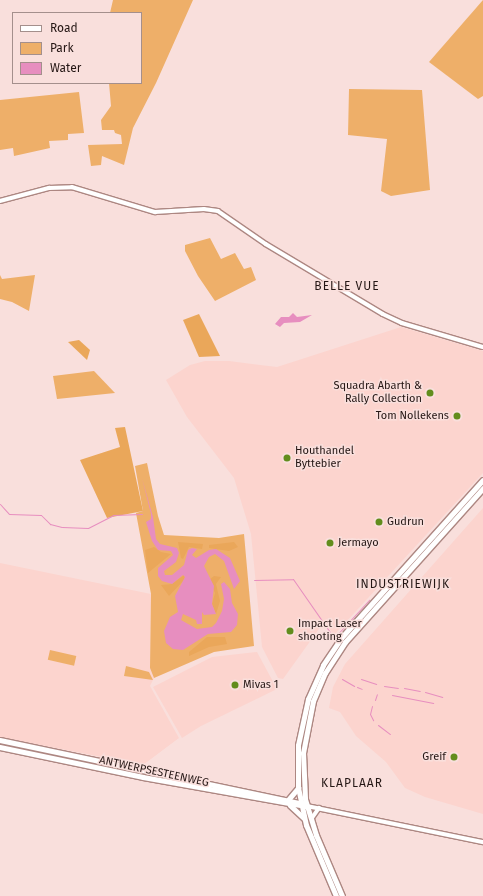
<!DOCTYPE html>
<html>
<head>
<meta charset="utf-8">
<style>
  body { margin:0 }
  #map { position:relative; width:483px; height:896px; overflow:hidden; background:#f9dfdc; font-family:"Fira Sans",sans-serif }
  div>[style] { position:absolute }
  .built>* { inset:0; background:#fcd4ce }
  .green>* { inset:0; background:#eeaf69; transform-origin:0 0 }
  .forest>* { inset:0; background:#eaa75a }
  .water>* { inset:0; background:#e78ebf }
  .stream>* { height:1px; margin:-0.5px; padding:0 0.5px; transform-origin:0.5px; border-radius:0.5px; background:#e78ebf }
  .roads { filter:drop-shadow(1px 0 #ad8782) drop-shadow(-1px 0 #ad8782) drop-shadow(0 1px #ad8782) drop-shadow(0 -1px #ad8782) }
  .minor>* { height:3.5px; margin:-1.75px; padding:0 1.75px; transform-origin:1.75px; border-radius:1.75px; background:#fff }
  .major>* { height:4.5px; margin:-2.25px; padding:0 2.25px; transform-origin:2.25px; border-radius:2.25px; background:#fff }
  .highway>* { height:5px; margin:-2.5px; padding:0 2.5px; transform-origin:2.5px; border-radius:2.5px; background:#fff }
  .dots>* { width:11px; height:11px; translate:-50% -50%; box-sizing:border-box; border:2px solid #f9dfdc; border-radius:50% }
  span { translate:-50% -50%; white-space:nowrap; text-align:center; line-height:1.15; -webkit-text-stroke:3px #f9dfdc; paint-order:stroke }
  .poi-label { font-size:11px; color:#241614 }
  .right { translate:-100% -50%; text-align:right }
  .left { translate:0 -50%; text-align:left }
  .street-label { font-size:11px; color:#241614 }
  .neighbourhood-label { font-size:12px; color:#241614; letter-spacing:1px }
  .legend { position:absolute; left:12px; top:12px; width:130px; height:72px; box-sizing:border-box; background:#f9dfdc; border:1px solid #a48f8c; margin:0; padding:5px 7px; list-style:none; font-size:12px; color:#241614 }
  .legend li { display:flex; align-items:center; gap:8px; height:20px }
  .legend b { width:20px; border:1px solid #a48f8c }
</style>
</head>
<body>
<div id="map">
  <div class="built">
    <div style="clip-path:polygon(401px 327px,483px 351px,483px 473px,334px 635px,324px 622px,283px 679px,278px 678px,262px 647px,251px 534px,234px 478px,187px 417px,166px 380px,190px 365px,205px 361px,229px 361px,277px 367px)"></div>
    <div style="clip-path:polygon(483px 508px,483px 814px,425px 797px,405px 788px,386px 762px,356px 736px,340px 712px,329px 708px,333px 687px,345px 664px)"></div>
    <div style="clip-path:polygon(0 563px,151px 594px,150px 668px,154px 678px,150px 686px,179px 738px,143px 765px,0 737px)"></div>
    <div style="clip-path:polygon(257px 652px,277px 689px,201px 726px,182px 738px,153px 687px,212px 657px)"></div>
  </div>
  <div class="green">
    <div style="clip-path:polygon(113px 0,193px 0,156px 83px,133px 128px,124px 165px,102px 156px,101px 165px,91px 166px,88px 145px,122px 144px,121px 135px,115px 133px,114px 130px,102px 130px,101px 120px,111px 106px,109px 83px,141px 83px,141px 13px,110px 13px)"></div>
    <div style="clip-path:polygon(483px 0,483px 96px,478px 99px,429px 62px)"></div>
    <div style="clip-path:polygon(349px 89px,422px 90px,430px 190px,391px 196px,381px 191px,387px 139px,348px 135px)"></div>
    <div style="clip-path:polygon(79px 92px,84px 133px,68px 134px,68px 140px,49px 141px,50px 148px,14px 156px,13px 148px,0 150px,0 100px)"></div>
    <div style="clip-path:polygon(210px 238px,221px 259px,235px 253px,244px 269px,251px 267px,256px 280px,215px 301px,198px 276px,185px 251px,185px 245px)"></div>
    <div style="clip-path:polygon(0 275px,2px 279px,35px 275px,29px 311px,12px 302px,0 299px)"></div>
    <div style="clip-path:polygon(94px 371px,115px 393px,57px 399px,53px 376px)"></div>
    <div style="clip-path:polygon(147px 463px,158px 516px,164px 535px,219px 538px,244px 534px,254px 646px,214px 652px,154px 678px,150px 668px,151px 594px,136px 513px,143px 511px,135px 466px)"></div>
    <div style="left:50px;top:650px;width:27px;height:10px;rotate:13deg"></div>
    <div style="clip-path:polygon(126px 666px,149px 672px,153px 680px,124px 676px)"></div>
    <div style="clip-path:polygon(0 742px,136px 769px,136px 773px,0 745px)"></div>
  </div>
  <div class="forest">
    <div style="clip-path:polygon(199px 314px,220px 356px,199px 357px,183px 320px)"></div>
    <div style="clip-path:polygon(79px 340px,90px 350px,87px 360px,68px 342px)"></div>
    <div style="clip-path:polygon(125px 427px,143px 511px,107px 518px,80px 460px,120px 447px,115px 428px)"></div>
    <div style="clip-path:polygon(178px 542px,203px 544px,202px 549px,189px 547px,183px 559px,181px 558px)"></div>
    <div style="clip-path:polygon(234px 542px,238px 547px,229px 551px,209px 548px,209px 545px)"></div>
    <div style="clip-path:polygon(154px 547px,161px 552px,171px 554px,148px 573px,145px 550px)"></div>
    <div style="clip-path:polygon(184px 575px,185px 579px,169px 596px,161px 585px,172px 584px)"></div>
    <div style="clip-path:polygon(214px 576px,221px 577px,216px 584px,220px 601px,216px 614px,212px 604px,215px 593px,209px 580px)"></div>
    <div style="clip-path:polygon(207px 637px,225px 637px,227px 644px,209px 647px,189px 656px,189px 652px)"></div>
  </div>
  <div class="water">
    <div style="clip-path:polygon(293px 313px,297px 317px,312px 315px,300px 322px,284px 323px,280px 327px,275px 324px,281px 317px,289px 317px)"></div>
    <div style="clip-path:polygon(142px 478px,153px 517px,156px 539px,160px 544px,177px 548px,179px 553px,176px 562px,164px 571px,165px 575px,172px 575px,184px 565px,188px 550px,192px 548px,197px 549px,192px 555px,196px 558px,209px 550px,216px 549px,230px 558px,240px 581px,234px 589px,224px 561px,215px 554px,209px 557px,204px 566px,214px 586px,212px 604px,216px 614px,204px 615px,202px 612px,202px 624px,197px 624px,196px 620px,183px 614px,181px 620px,197px 629px,212px 627px,216px 623px,222px 611px,224px 599px,221px 584px,224px 582px,230px 589px,232px 603px,238px 614px,237px 625px,231px 632px,208px 634px,183px 650px,173px 649px,166px 643px,164px 631px,170px 617px,178px 612px,175px 596px,185px 577px,183px 575px,172px 584px,162px 581px,158px 576px,158px 568px,173px 555px,171px 551px,158px 550px,152px 541px,146px 522px,151px 519px,151px 514px)"></div>
  </div>
  <div class="stream">
    <div style="left:0;top:504px;width:13px;rotate:48deg"></div>
    <div style="left:9px;top:514px;width:32px;rotate:2deg"></div>
    <div style="left:41px;top:515px;width:13px;rotate:45deg"></div>
    <div style="left:50px;top:524px;width:12px;rotate:14deg"></div>
    <div style="left:62px;top:527px;width:26px;rotate:2deg"></div>
    <div style="left:88px;top:528px;width:28px;rotate:-27deg"></div>
    <div style="left:113px;top:515px;width:29px;rotate:-2deg"></div>
    <div style="left:254px;top:580px;width:39px;rotate:-1deg"></div>
    <div style="left:293px;top:579px;width:72px;rotate:55.2deg"></div>
    <div style="left:334px;top:638px;width:52px;rotate:-47.4deg"></div>
    <div style="left:342px;top:679px;width:14px;rotate:30deg"></div>
    <div style="left:361px;top:679px;width:16px;rotate:18deg"></div>
    <div style="left:384px;top:686px;width:14px;rotate:8deg"></div>
    <div style="left:357px;top:687px;width:5px;rotate:22deg"></div>
    <div style="left:404px;top:688px;width:16px;rotate:11deg"></div>
    <div style="left:425px;top:692px;width:18px;rotate:16deg"></div>
    <div style="left:392px;top:695px;width:42px;rotate:11deg"></div>
    <div style="left:375px;top:700px;width:6px;rotate:-72deg"></div>
    <div style="left:372px;top:706px;width:8px;rotate:104deg"></div>
    <div style="left:370px;top:714px;width:7px;rotate:63deg"></div>
    <div style="left:378px;top:725px;width:15px;rotate:37deg"></div>
  </div>
  <div class="roads">
    <div class="minor">
      <div style="left:0;top:201px;width:51px;rotate:-14.9deg"></div>
      <div style="left:49px;top:188px;width:23px;rotate:-2deg"></div>
      <div style="left:72px;top:187px;width:87px;rotate:16.8deg"></div>
      <div style="left:155px;top:212px;width:49px;rotate:-3.5deg"></div>
      <div style="left:204px;top:209px;width:14px;rotate:8deg"></div>
      <div style="left:218px;top:211px;width:58px;rotate:34.5deg"></div>
      <div style="left:266px;top:244px;width:136px;rotate:30.9deg"></div>
      <div style="left:383px;top:314px;width:21px;rotate:25deg"></div>
      <div style="left:402px;top:323px;width:84px;rotate:16.5deg"></div>
      <div style="left:307px;top:806px;width:180px;rotate:11.6deg"></div>
      <div style="left:312px;top:818px;width:12px;rotate:-55deg"></div>
    </div>
    <div class="major">
      <div style="left:0;top:740px;width:310px;rotate:11.9deg"></div>
      <div style="left:0;top:747px;width:146px;rotate:11.8deg"></div>
      <div style="left:143px;top:777px;width:165px;rotate:10.1deg"></div>
      <div style="left:288px;top:800px;width:16px;rotate:-50deg"></div>
      <div style="left:290px;top:805px;width:19px;rotate:43deg"></div>
    </div>
    <div class="highway">
      <div style="left:336px;top:896px;width:77px;rotate:-112.9deg"></div>
      <div style="left:306px;top:825px;width:38px;rotate:-102deg"></div>
      <div style="left:298px;top:788px;width:43px;rotate:-90deg"></div>
      <div style="left:298px;top:745px;width:47px;rotate:-77.7deg"></div>
      <div style="left:308px;top:699px;width:37px;rotate:-66deg"></div>
      <div style="left:323px;top:665px;width:32px;rotate:-56deg"></div>
      <div style="left:341px;top:638px;width:212px;rotate:-48.1deg"></div>
      <div style="left:342px;top:896px;width:66px;rotate:-113.1deg"></div>
      <div style="left:316px;top:835px;width:39px;rotate:-107deg"></div>
      <div style="left:305px;top:798px;width:45px;rotate:-92.5deg"></div>
      <div style="left:303px;top:753px;width:53px;rotate:-79.1deg"></div>
      <div style="left:313px;top:701px;width:30px;rotate:-67deg"></div>
      <div style="left:325px;top:673px;width:37px;rotate:-57deg"></div>
      <div style="left:345px;top:642px;width:207px;rotate:-48.1deg"></div>
    </div>
  </div>
  <div class="dots">
    <div style="left:430px;top:393px;background:#628d1d"></div>
    <div style="left:457px;top:416px;background:#628d1d"></div>
    <div style="left:287px;top:458px;background:#628d1d"></div>
    <div style="left:379px;top:522px;background:#628d1d"></div>
    <div style="left:330px;top:543px;background:#628d1d"></div>
    <div style="left:290px;top:631px;background:#628d1d"></div>
    <div style="left:235px;top:685px;background:#628d1d"></div>
    <div style="left:454px;top:757px;background:#628d1d"></div>
  </div>
  <div class="poi-label">
    <span class="right" style="left:422px;top:393px">Squadra Abarth &amp;<br>Rally Collection</span>
    <span class="right" style="left:449px;top:416px">Tom Nollekens</span>
    <span class="left" style="left:295px;top:458px">Houthandel<br>Byttebier</span>
    <span class="left" style="left:387px;top:522px">Gudrun</span>
    <span class="left" style="left:338px;top:543px">Jermayo</span>
    <span class="left" style="left:298px;top:631px">Impact Laser<br>shooting</span>
    <span class="left" style="left:243px;top:685px">Mivas 1</span>
    <span class="right" style="left:446px;top:757px">Greif</span>
  </div>
  <div class="street-label">
    <span style="left:154px;top:772px;rotate:12deg">ANTWERPSESTEENWEG</span>
  </div>
  <div class="neighbourhood-label">
    <span style="left:347px;top:287px">BELLE VUE</span>
    <span style="left:403px;top:585px">INDUSTRIEWIJK</span>
    <span style="left:352px;top:784px">KLAPLAAR</span>
  </div>
  <ul class="legend">
  <li><b style="height:5px;background:#fff"></b>Road</li>
  <li><b style="height:11px;background:#eeaf69"></b>Park</li>
  <li><b style="height:11px;background:#e78ebf"></b>Water</li>
  </ul>
</div>
</body>
</html>
